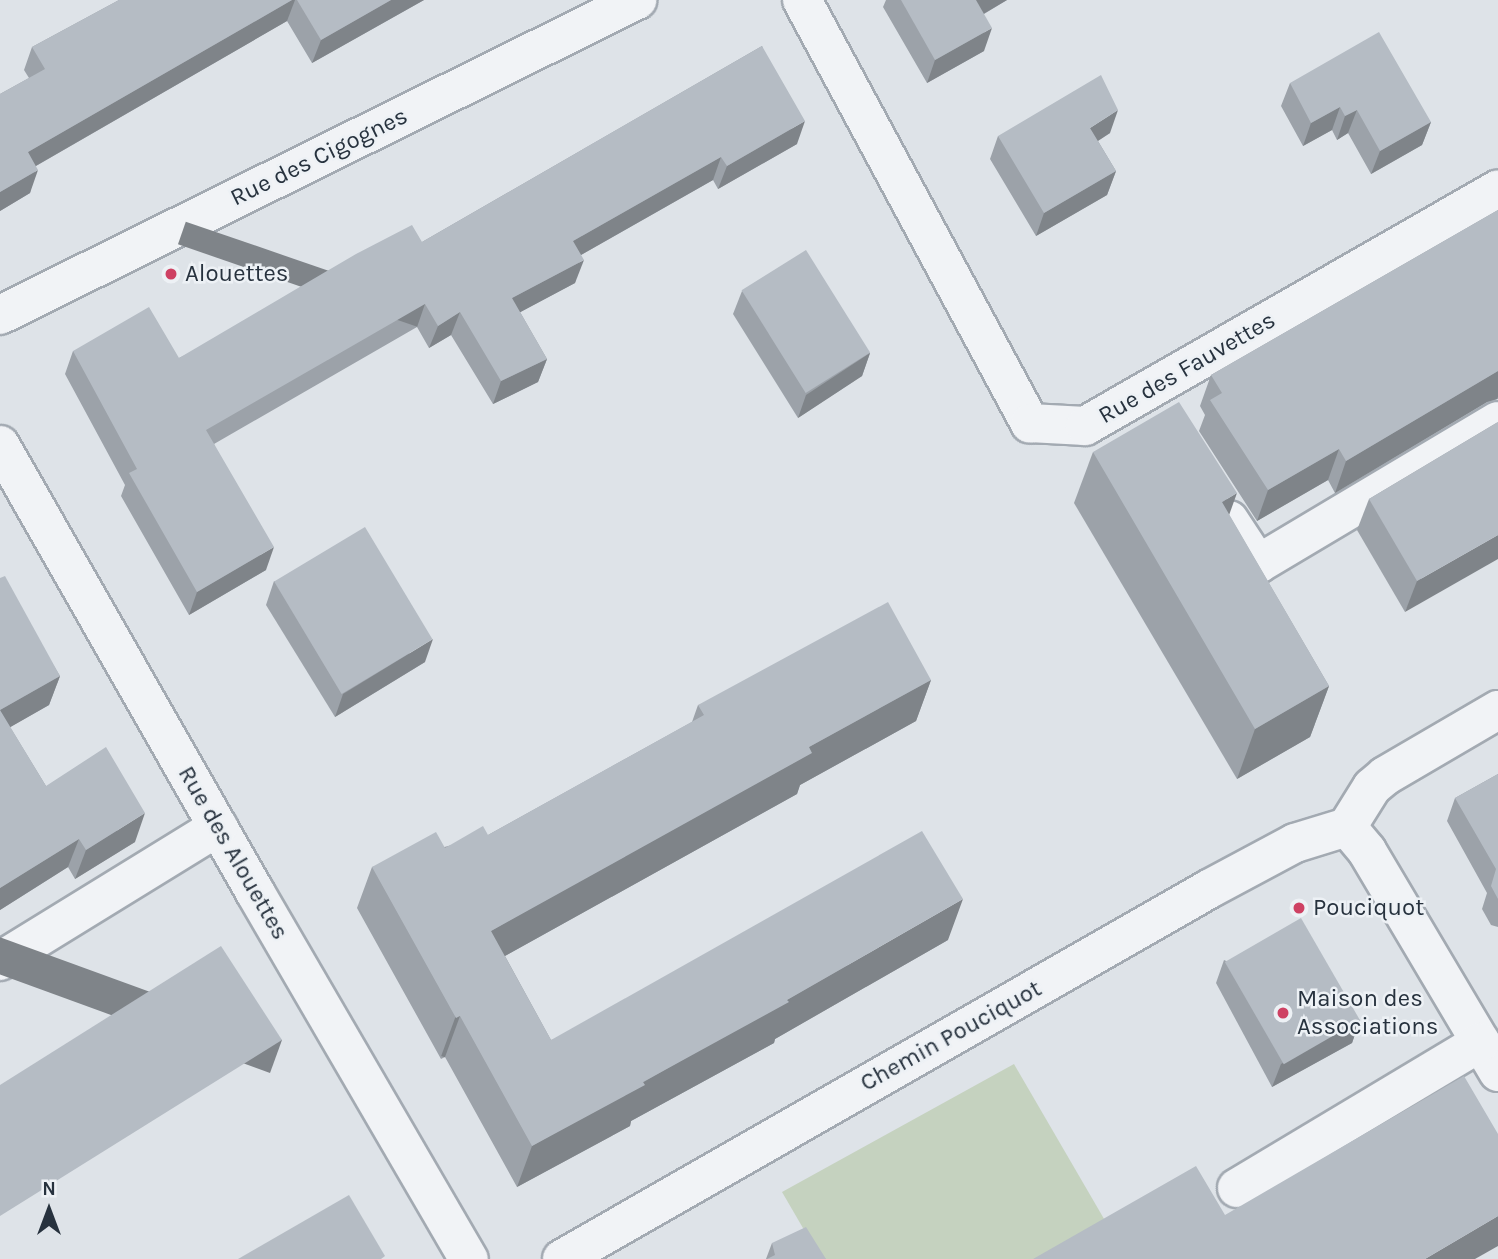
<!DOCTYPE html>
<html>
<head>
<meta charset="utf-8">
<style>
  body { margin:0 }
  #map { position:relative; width:1498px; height:1259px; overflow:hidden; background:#dee3e8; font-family:Karla,sans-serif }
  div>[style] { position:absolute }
  .green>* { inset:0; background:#c5d2bf }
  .roads { filter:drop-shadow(2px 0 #a3aab2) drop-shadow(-2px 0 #a3aab2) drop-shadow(0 2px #a3aab2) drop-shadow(0 -2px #a3aab2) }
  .minor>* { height:38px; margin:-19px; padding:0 19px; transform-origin:19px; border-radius:19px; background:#f1f3f6 }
  .wall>* { inset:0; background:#9ca2a9 }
  .shaded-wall>* { inset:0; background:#7f8489; transform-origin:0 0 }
  .building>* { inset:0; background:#b5bcc4; transform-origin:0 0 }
  .dots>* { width:19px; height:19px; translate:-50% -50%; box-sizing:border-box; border:4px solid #edf1f5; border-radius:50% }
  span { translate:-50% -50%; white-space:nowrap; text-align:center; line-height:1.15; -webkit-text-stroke:5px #edf1f5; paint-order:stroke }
  .street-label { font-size:24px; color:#27323e }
  .poi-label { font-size:24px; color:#27323e }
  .left { translate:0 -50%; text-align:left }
  .north { position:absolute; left:14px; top:1175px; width:70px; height:70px; -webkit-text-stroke:5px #edf1f5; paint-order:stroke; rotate:0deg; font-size:19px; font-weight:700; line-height:28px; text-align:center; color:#27323e }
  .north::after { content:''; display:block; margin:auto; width:24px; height:32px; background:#27323e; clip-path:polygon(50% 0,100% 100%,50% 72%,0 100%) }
</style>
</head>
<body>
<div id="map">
  <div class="green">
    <div style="clip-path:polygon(1014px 1064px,1114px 1236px,1075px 1259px,821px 1259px,782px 1192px)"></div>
  </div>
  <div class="roads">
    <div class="minor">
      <div style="left:802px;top:0;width:481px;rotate:61.7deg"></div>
      <div style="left:1030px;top:423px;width:55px;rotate:3.1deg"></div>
      <div style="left:1085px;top:426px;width:476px;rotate:-29.8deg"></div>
      <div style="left:0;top:315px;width:711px;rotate:-26.31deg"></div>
      <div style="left:0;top:445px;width:515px;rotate:60.3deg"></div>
      <div style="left:255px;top:892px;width:425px;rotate:59.8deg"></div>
      <div style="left:1229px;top:520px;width:53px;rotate:56.6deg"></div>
      <div style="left:1258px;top:564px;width:279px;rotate:-30.8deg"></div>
      <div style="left:1347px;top:827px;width:31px;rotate:50deg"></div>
      <div style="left:1367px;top:851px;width:257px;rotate:59.3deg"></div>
      <div style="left:1347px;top:827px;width:47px;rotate:-58deg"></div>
      <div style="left:1372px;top:787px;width:17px;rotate:-40deg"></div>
      <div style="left:1385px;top:776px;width:131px;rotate:-30.3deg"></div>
      <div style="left:0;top:961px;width:256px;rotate:-31.6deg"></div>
      <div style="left:1237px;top:1188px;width:284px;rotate:-30.9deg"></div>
      <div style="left:562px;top:1259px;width:745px;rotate:-29.76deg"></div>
      <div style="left:1209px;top:889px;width:98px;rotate:-28.1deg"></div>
      <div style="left:1295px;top:843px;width:54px;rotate:-17.1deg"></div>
    </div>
  </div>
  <div class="wall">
    <div style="clip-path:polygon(119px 0,424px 0,312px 63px,287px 21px,36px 166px,30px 193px,0 211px,0 94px,29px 78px,24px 70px,32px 47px)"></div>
    <div style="clip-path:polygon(886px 0,1007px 0,984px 14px,984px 51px,927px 83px,883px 7px)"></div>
    <div style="clip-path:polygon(762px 46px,797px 144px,718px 189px,713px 180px,581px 255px,575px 283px,520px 312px,547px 359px,538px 382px,493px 404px,451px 335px,429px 348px,417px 327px,214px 444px,266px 570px,189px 615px,121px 496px,125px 485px,65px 374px,73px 351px,179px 358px,422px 242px)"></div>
    <div style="clip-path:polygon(1290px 83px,1431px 122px,1422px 145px,1371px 174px,1348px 133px,1337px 140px,1332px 130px,1303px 146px,1281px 106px)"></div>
    <div style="clip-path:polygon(1110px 133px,1098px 141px,1116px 171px,1107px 195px,1036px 236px,990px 159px,998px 136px)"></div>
    <div style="clip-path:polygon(1498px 210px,1498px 399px,1487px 402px,1335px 493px,1328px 480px,1257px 521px,1199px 431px,1205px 415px,1200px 406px,1211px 375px)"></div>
    <div style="clip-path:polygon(742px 291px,870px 353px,862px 376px,798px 418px,733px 314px)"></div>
    <div style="clip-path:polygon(1498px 422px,1405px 612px,1357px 530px,1369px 499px)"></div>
    <div style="clip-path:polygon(1093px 452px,1229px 515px,1329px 686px,1310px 737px,1237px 779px,1074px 503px)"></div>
    <div style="clip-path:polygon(0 578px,60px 676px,49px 705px,10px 727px,46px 786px,135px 842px,75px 879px,68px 867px,0 910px)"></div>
    <div style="clip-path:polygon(274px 581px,425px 662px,335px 717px,266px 605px)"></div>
    <div style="clip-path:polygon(931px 680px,916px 721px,800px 785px,797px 794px,505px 956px,551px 1040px,948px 940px,775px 1039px,774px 1043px,631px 1121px,630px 1126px,517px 1187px,445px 1057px,441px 1059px,357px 908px,372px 867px,488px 835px,692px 722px,698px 705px)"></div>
    <div style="clip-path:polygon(1498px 774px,1498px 927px,1491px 925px,1482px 909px,1487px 893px,1447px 821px,1455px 798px)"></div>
    <div style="clip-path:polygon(1224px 960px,1360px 1020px,1352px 1043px,1272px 1087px,1216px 983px)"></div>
    <div style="clip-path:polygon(772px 1243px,826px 1259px,766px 1259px)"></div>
  </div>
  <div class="shaded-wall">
    <div style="clip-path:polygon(292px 0,295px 0,287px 21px,20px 175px,28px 152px)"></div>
    <div style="clip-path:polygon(391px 0,424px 0,312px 63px,321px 40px)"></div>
    <div style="clip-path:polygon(976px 0,1007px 0,968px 23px)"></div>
    <div style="clip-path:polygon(992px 28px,984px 51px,927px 83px,935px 60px)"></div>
    <div style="clip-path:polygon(1340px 107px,1332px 130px,1303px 146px,1311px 123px)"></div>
    <div style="clip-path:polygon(1118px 110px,1110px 133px,1082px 151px,1090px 128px)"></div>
    <div style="clip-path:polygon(1357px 110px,1348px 133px,1337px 140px,1345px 116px)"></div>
    <div style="clip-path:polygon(805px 121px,797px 144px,718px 189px,727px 166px)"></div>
    <div style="clip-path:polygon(1431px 122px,1422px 145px,1371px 174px,1380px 151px)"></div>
    <div style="clip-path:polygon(721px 157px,713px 180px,565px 264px,573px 241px)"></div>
    <div style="clip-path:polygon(38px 170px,30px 193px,0 211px,0 192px)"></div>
    <div style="clip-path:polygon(1116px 171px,1107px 195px,1036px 236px,1044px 213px)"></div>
    <div style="clip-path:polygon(584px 260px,575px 283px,504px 321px,512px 298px)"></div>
    <div style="left:425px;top:304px;width:24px;height:253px;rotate:109deg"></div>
    <div style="clip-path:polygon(460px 312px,451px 335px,429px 348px,438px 326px)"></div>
    <div style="clip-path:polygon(870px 353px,862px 376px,798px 418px,806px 395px)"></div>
    <div style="clip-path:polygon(547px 359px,538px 382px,493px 404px,501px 381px)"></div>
    <div style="clip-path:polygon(1498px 371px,1498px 397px,1497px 399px,1487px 402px,1335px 493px,1346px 461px)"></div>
    <div style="clip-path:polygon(1339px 449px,1328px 480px,1257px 521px,1268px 490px)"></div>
    <div style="clip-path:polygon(1237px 493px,1219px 543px,1222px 502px)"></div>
    <div style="clip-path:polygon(1498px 535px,1498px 559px,1405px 612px,1417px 581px)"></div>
    <div style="clip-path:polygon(274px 547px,266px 570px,189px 615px,197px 592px)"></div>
    <div style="clip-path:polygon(433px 639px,425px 662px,335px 717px,343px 694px)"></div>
    <div style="clip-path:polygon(60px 676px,49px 705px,0 733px,0 710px)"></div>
    <div style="clip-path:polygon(931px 680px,916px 721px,800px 785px,797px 794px,476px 972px,491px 931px,809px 747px)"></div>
    <div style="clip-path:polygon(1329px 686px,1310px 737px,1237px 779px,1255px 729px)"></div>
    <div style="clip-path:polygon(145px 813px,135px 842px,75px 879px,86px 850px)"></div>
    <div style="clip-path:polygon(79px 839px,68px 867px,0 910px,0 888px)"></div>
    <div style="clip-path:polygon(963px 899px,948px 940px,775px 1039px,774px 1043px,631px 1121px,630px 1126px,517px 1187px,532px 1146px)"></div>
    <div style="left:460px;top:1016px;width:44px;height:4px;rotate:110deg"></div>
    <div style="clip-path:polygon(1360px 1020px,1352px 1043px,1272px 1087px,1281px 1064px)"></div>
    <div style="left:282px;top:1040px;width:35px;height:332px;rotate:110deg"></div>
    <div style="clip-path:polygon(1498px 1216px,1498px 1246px,1475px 1259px,1425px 1259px)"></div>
  </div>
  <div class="building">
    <div style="clip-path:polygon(119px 0,292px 0,28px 152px,38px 170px,0 192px,0 94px,45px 69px,32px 47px)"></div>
    <div style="clip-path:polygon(297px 0,391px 0,321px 40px)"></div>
    <div style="clip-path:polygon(901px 0,976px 0,992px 28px,935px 60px)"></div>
    <div style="clip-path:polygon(1379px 32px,1431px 122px,1380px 151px,1357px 110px,1345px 116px,1340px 107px,1311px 123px,1290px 83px)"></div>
    <div style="clip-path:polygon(762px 46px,805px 121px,727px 166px,721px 157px,573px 241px,584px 260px,512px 298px,547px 359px,501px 381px,460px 312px,438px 326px,425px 304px,206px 430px,274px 547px,197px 592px,129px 473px,137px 469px,73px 351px,149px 307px,179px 358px,356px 254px,412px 225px,422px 242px)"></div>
    <div style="clip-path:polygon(1101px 75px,1118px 110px,1090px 128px,1116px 171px,1044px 213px,998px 136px)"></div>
    <div style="clip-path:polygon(1498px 210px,1498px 371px,1346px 461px,1339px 449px,1268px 490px,1210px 400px,1222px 393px,1211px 375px)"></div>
    <div style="left:806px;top:250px;width:121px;height:76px;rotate:58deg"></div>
    <div style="clip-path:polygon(1179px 402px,1237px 493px,1222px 502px,1329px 686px,1255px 729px,1093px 452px)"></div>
    <div style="clip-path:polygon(1498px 422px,1498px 535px,1417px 581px,1369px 499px)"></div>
    <div style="left:365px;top:527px;width:131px;height:106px;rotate:59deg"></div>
    <div style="clip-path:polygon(5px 576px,60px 676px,0 710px,0 578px)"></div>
    <div style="clip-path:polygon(888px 602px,931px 680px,809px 747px,812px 753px,491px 931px,551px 1040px,922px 831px,963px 899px,787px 1000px,789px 1002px,643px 1082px,645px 1085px,532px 1146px,460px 1016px,456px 1018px,372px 867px,436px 832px,445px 848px,483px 826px,488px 835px,704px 715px,698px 705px)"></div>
    <div style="clip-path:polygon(0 710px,46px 786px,106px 747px,145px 813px,86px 850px,79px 839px,0 888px)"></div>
    <div style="clip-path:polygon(1498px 774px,1498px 899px,1491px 886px,1496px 869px,1455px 798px)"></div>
    <div style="left:1301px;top:918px;width:118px;height:88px;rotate:60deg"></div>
    <div style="clip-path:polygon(221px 946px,282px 1040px,0 1216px,0 1085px)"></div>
    <div style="clip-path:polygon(1464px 1076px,1498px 1134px,1498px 1216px,1425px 1259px,1033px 1259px,1196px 1166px,1225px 1215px)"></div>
    <div style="clip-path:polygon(349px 1195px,385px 1256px,381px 1259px,238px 1259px)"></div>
    <div style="clip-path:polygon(806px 1227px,826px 1259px,767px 1259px,775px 1255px,772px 1243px)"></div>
  </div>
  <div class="dots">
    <div style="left:171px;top:274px;background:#ce4163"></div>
    <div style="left:1299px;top:908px;background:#ce4163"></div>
    <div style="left:1283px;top:1013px;background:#ce4163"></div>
  </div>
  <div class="street-label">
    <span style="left:319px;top:157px;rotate:-26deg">Rue des Cigognes</span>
    <span style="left:1187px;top:368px;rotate:-30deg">Rue des Fauvettes</span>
    <span style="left:233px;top:853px;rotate:60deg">Rue des Alouettes</span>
    <span style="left:951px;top:1036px;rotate:-29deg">Chemin Pouciquot</span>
  </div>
  <div class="poi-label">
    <span class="left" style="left:185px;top:274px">Alouettes</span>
    <span class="left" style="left:1313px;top:908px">Pouciquot</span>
    <span class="left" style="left:1297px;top:1013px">Maison des<br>Associations</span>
  </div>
  <div class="north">N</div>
</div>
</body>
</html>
